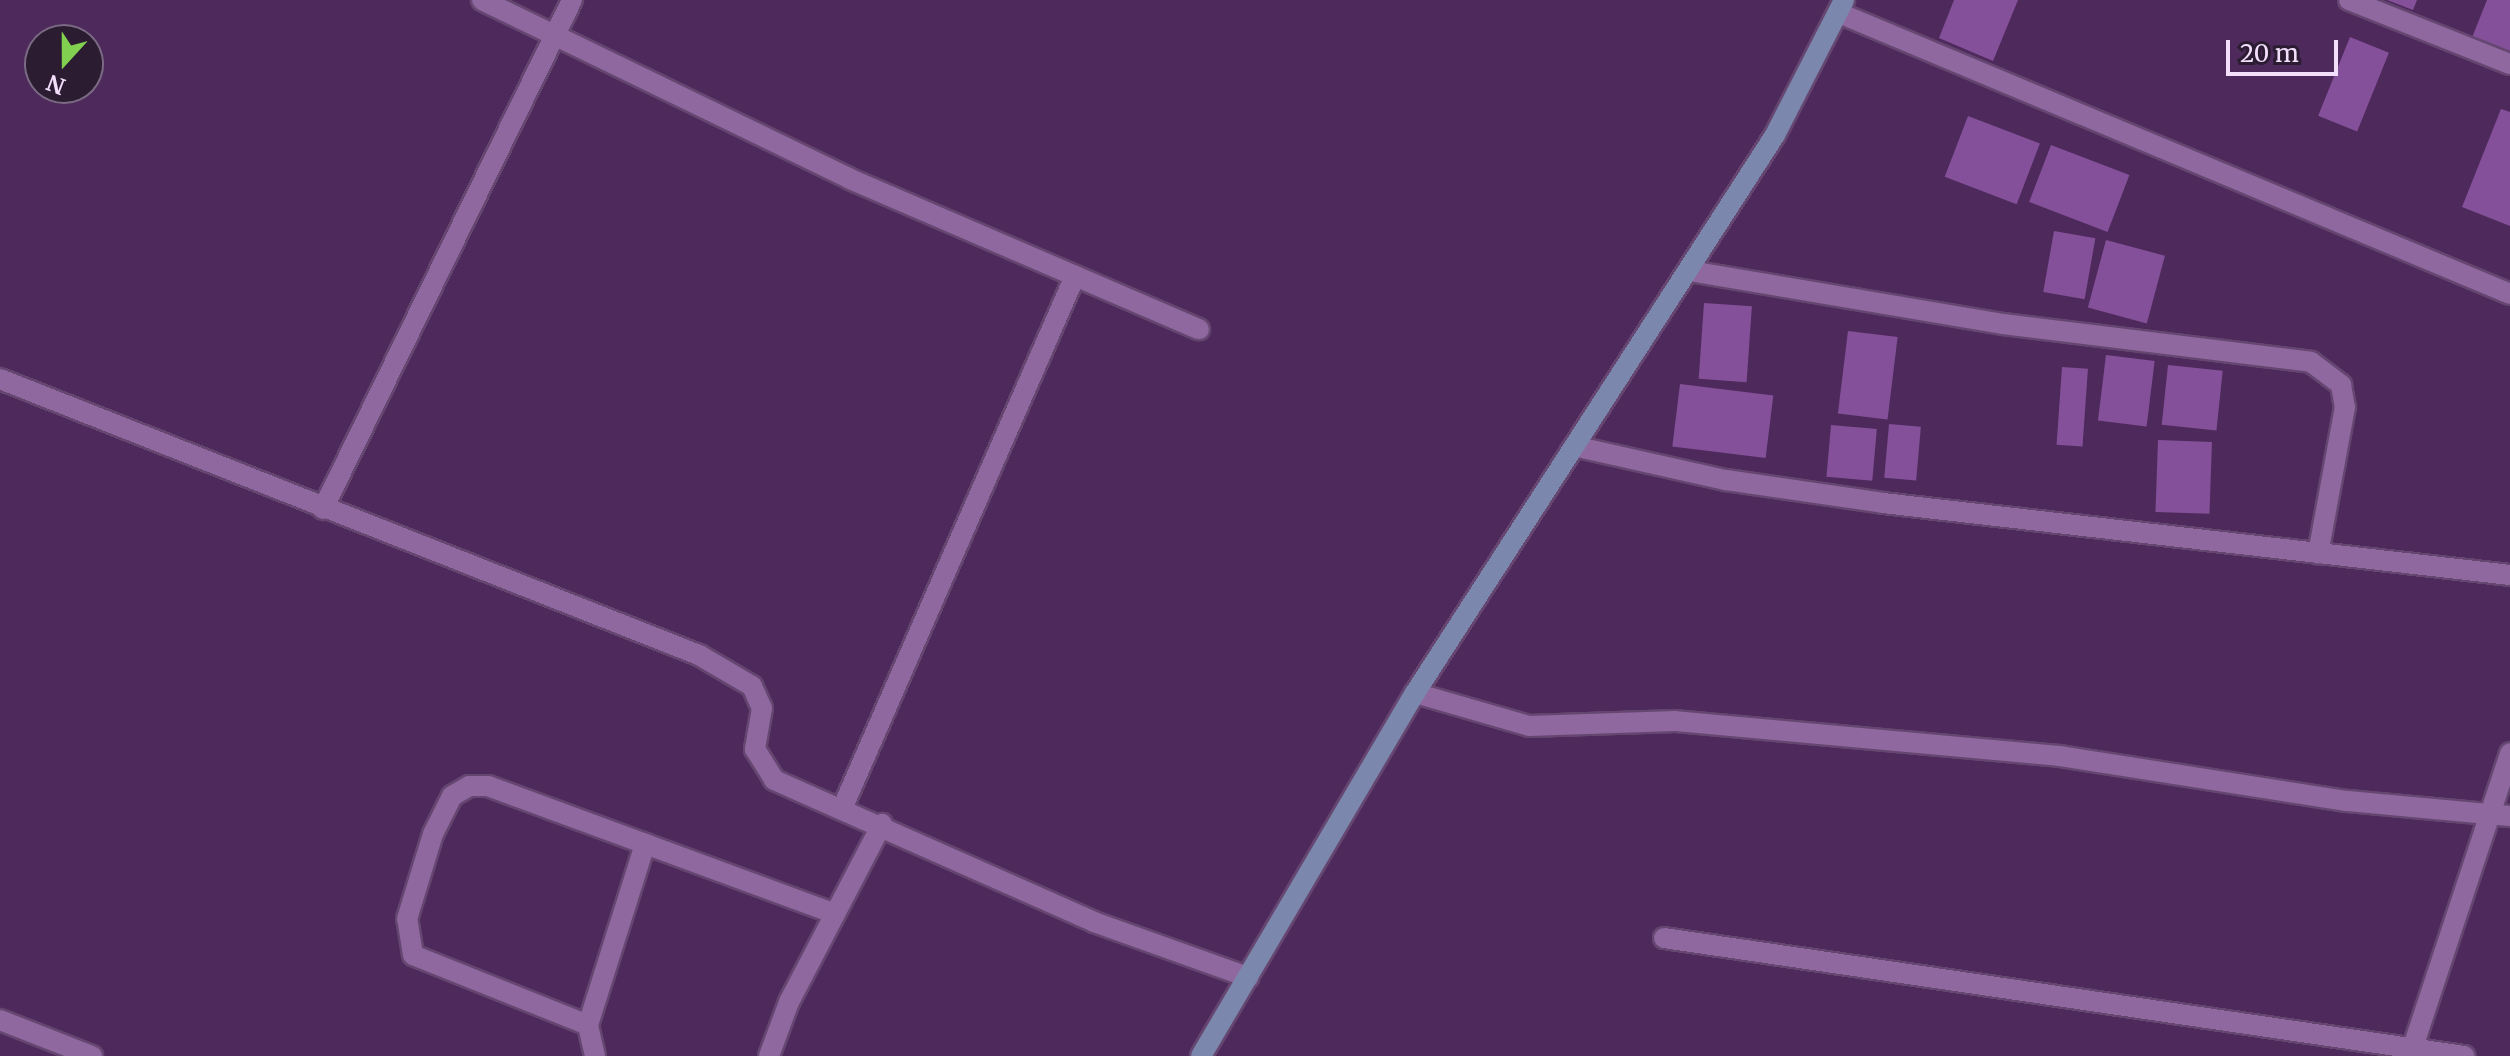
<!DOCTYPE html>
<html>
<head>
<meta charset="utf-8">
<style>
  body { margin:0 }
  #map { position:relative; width:2510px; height:1056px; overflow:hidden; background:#4e2a5c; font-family:Merriweather,serif }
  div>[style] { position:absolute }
  .building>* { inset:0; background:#845099; transform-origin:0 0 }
  .roads { filter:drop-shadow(2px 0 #654671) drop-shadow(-2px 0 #654671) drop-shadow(0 2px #654671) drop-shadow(0 -2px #654671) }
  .street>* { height:20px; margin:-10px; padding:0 10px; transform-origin:10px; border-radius:10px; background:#8e689e }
  .secondary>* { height:20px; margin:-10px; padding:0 10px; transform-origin:10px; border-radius:10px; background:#7b87ad }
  span { translate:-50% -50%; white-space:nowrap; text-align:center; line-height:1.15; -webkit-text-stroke:7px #2b1c32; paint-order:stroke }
  .north { position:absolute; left:24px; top:24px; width:80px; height:80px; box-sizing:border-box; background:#2b1c32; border:2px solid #7b6a83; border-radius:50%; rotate:201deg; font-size:22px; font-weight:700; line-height:32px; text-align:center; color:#f3defc }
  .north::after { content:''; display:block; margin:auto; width:28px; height:36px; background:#81d050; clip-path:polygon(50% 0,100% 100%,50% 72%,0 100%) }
  .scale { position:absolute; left:2226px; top:40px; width:112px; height:36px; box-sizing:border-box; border:4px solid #f3defc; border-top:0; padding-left:10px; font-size:24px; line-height:28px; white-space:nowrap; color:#f3defc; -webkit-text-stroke:6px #2b1c32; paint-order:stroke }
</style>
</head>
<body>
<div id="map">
  <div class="building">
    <div style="clip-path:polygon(1954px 0,2018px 0,1993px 61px,1939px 38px)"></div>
    <div style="clip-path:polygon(2387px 0,2417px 0,2413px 10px)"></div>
    <div style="clip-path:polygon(2487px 0,2510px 0,2510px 62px,2469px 45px)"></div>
    <div style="left:2350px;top:37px;width:42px;height:85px;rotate:22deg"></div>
    <div style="clip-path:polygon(2501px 109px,2510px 112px,2510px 226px,2462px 207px)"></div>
    <div style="left:1968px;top:116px;width:77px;height:65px;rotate:21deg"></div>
    <div style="left:2051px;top:145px;width:84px;height:61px;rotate:21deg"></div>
    <div style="left:2054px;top:231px;width:42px;height:62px;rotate:10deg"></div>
    <div style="left:2106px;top:240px;width:61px;height:70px;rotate:15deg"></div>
    <div style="left:1704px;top:303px;width:48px;height:76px;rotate:4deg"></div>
    <div style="left:1848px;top:331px;width:50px;height:83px;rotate:7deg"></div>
    <div style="left:2106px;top:355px;width:49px;height:66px;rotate:7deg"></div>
    <div style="left:2168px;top:365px;width:55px;height:60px;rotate:6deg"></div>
    <div style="left:2062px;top:367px;width:26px;height:78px;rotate:4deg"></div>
    <div style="left:1680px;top:384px;width:94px;height:63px;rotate:7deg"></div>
    <div style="left:1889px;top:424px;width:32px;height:54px;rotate:5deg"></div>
    <div style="left:1831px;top:425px;width:46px;height:52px;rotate:5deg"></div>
    <div style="left:2158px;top:440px;width:54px;height:72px;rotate:2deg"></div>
  </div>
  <div class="roads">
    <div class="street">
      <div style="left:482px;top:0;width:409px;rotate:25.9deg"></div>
      <div style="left:850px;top:179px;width:380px;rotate:23.3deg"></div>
      <div style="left:2349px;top:0;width:173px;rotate:21.7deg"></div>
      <div style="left:1839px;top:13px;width:727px;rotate:22.72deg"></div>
      <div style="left:1690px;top:271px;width:317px;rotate:9.6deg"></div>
      <div style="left:2003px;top:324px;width:310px;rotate:7deg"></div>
      <div style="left:2311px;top:362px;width:38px;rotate:37deg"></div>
      <div style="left:2341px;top:385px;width:22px;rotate:80deg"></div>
      <div style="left:2345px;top:407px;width:149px;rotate:100.4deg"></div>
      <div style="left:0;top:379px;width:752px;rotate:21.55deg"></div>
      <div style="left:699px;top:655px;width:61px;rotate:30.3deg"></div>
      <div style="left:752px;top:686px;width:24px;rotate:66deg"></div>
      <div style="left:762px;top:708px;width:42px;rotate:99.7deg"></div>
      <div style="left:755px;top:749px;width:36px;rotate:58deg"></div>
      <div style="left:774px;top:780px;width:350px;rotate:23.9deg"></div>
      <div style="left:1094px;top:922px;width:164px;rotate:19.7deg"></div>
      <div style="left:1578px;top:447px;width:152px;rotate:12.6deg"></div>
      <div style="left:1726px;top:480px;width:159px;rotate:8.3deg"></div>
      <div style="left:1883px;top:503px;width:631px;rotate:6.55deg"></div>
      <div style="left:323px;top:509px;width:567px;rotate:-63.93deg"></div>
      <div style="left:1415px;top:693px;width:119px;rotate:16.1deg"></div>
      <div style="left:1529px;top:726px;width:146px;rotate:-2deg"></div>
      <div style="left:1675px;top:721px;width:386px;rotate:5.2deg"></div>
      <div style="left:2059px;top:756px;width:291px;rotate:8.9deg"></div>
      <div style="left:2347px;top:801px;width:164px;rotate:5.3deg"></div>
      <div style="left:842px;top:809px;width:582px;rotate:-66.39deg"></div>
      <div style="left:1664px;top:938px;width:809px;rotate:8.39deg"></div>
      <div style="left:0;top:1020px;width:99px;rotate:21.4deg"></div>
      <div style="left:588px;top:1025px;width:188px;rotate:-158.2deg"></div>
      <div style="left:413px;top:955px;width:36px;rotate:-99deg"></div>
      <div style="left:407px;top:919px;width:89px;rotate:-73deg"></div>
      <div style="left:433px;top:834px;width:42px;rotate:-63.4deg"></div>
      <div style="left:452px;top:796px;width:20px;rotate:-30deg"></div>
      <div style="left:469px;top:786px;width:19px"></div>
      <div style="left:488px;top:786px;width:370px;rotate:20.2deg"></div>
      <div style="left:595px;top:1056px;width:32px;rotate:-103deg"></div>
      <div style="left:588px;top:1025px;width:190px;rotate:-72.5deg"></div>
      <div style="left:769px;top:1056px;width:58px;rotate:-69.7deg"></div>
      <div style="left:789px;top:1002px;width:201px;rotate:-62.4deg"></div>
      <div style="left:2410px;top:1056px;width:319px;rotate:-71.7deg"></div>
    </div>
    <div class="secondary">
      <div style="left:1201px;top:1056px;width:421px;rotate:-59.5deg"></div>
      <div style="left:1415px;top:693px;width:664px;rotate:-57.17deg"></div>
      <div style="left:1775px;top:135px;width:152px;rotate:-62.9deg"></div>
    </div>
  </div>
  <div class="north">N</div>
  <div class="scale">20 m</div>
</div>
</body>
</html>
